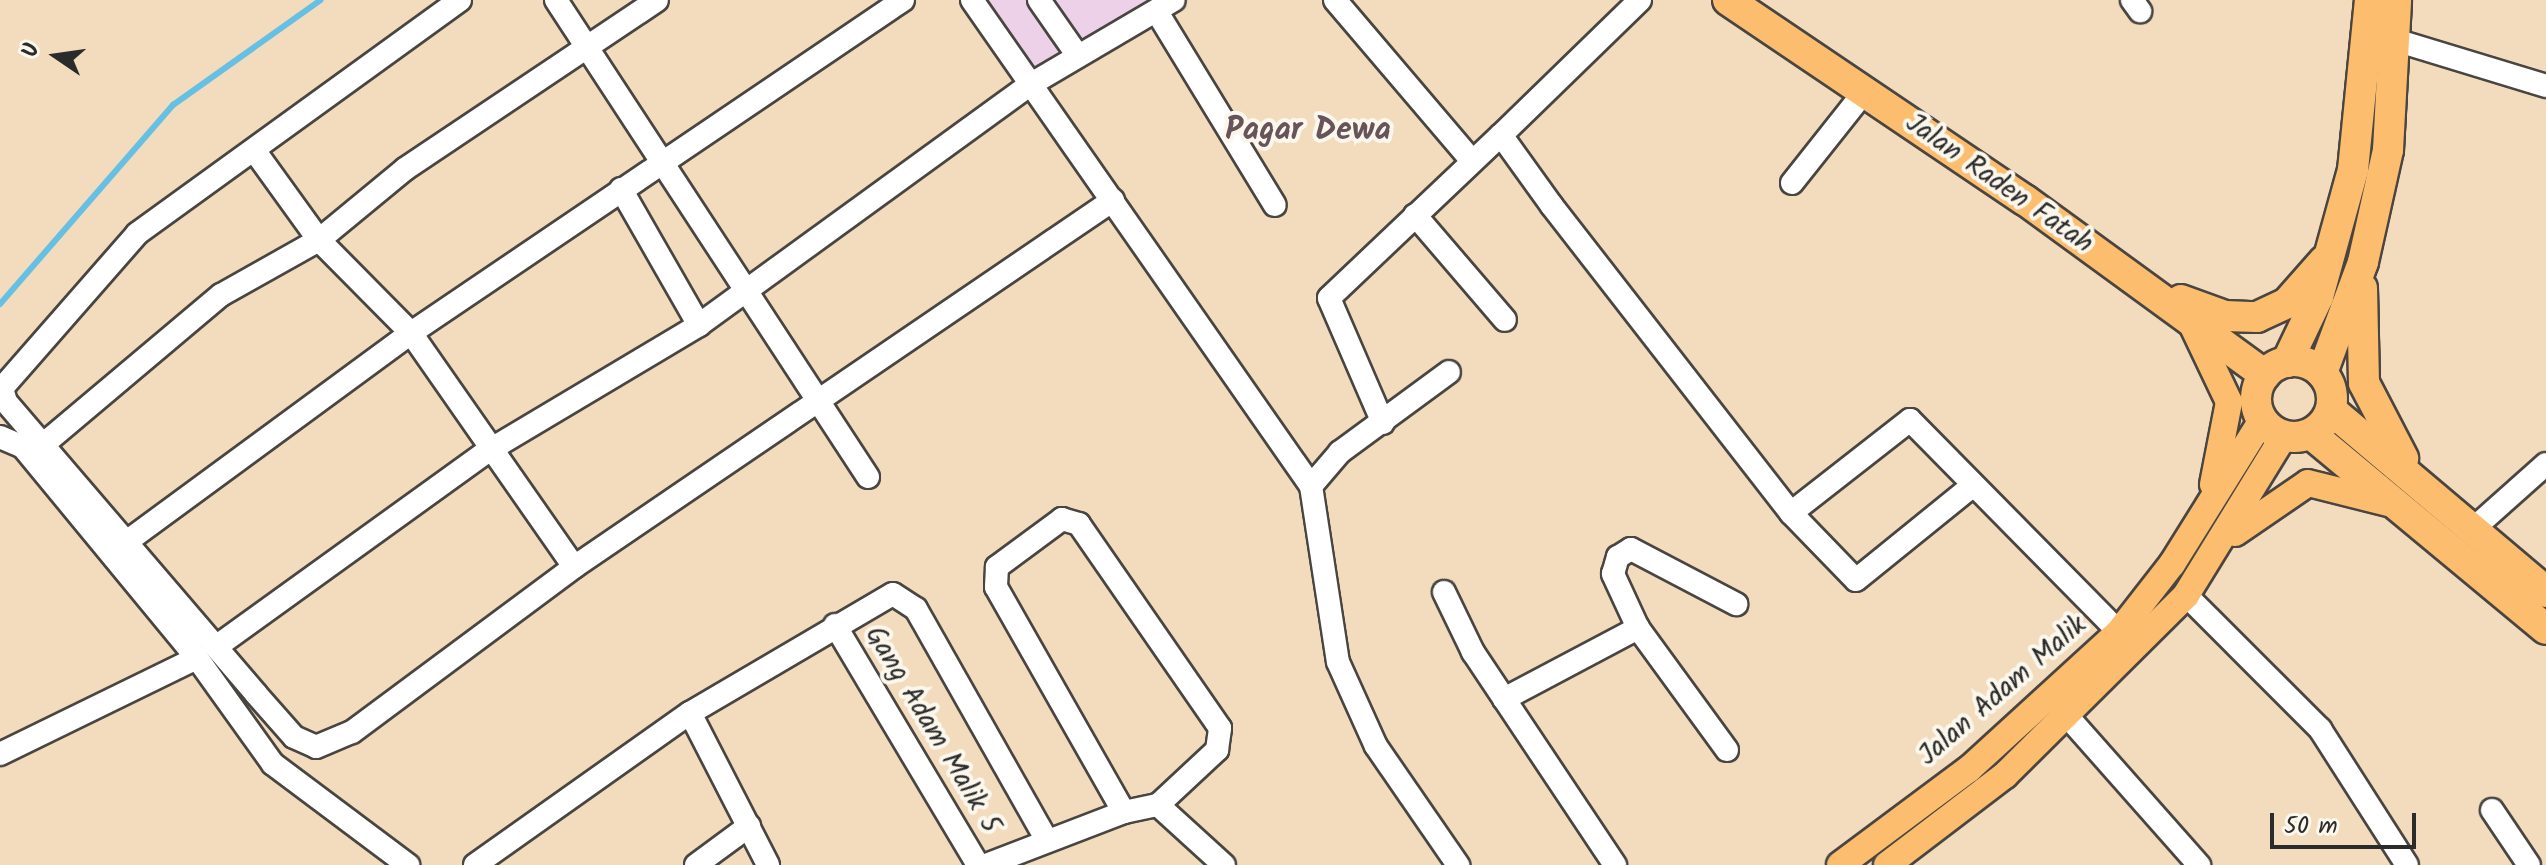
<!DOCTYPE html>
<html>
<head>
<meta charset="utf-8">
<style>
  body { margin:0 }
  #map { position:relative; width:2546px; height:865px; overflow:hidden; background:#f3dbbd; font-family:Kalam,sans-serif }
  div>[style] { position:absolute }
  .built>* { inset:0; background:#edd1e9 }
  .stream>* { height:6px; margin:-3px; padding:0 3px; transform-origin:3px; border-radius:3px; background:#65c0e3 }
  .roads { filter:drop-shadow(2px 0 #494541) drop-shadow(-2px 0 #494541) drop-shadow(0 2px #494541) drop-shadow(0 -2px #494541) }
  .minor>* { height:22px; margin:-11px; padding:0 11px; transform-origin:11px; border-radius:11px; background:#fff }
  .major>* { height:26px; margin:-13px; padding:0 13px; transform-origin:13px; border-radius:13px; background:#fcbd6f }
  .highway>* { height:30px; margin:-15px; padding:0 15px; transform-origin:15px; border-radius:15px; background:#fcbd6f }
  .highway>.ring { margin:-15px; padding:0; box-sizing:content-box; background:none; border:30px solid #fcbd6f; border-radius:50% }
  span { translate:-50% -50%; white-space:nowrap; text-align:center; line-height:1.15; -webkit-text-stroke:8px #fbf7ec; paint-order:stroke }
  .street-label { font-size:28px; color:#2b2b2b }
  .quarter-label { font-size:32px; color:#67545a; font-weight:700 }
  .north { position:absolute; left:16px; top:16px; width:80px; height:80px; -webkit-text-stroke:6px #fbf7ec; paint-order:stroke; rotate:283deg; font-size:22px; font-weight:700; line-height:32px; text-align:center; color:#2b2b2b }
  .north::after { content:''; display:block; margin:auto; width:28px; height:36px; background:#2b2b2b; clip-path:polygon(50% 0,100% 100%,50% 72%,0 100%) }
  .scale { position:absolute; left:2270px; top:813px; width:146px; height:36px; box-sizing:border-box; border:4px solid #2b2b2b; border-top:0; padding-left:10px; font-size:24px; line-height:28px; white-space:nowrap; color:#2b2b2b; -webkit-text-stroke:6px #fbf7ec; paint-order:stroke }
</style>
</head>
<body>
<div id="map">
  <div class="built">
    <div style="clip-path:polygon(976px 0,1177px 0,1038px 85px)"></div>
  </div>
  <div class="stream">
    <div style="left:0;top:304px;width:264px;rotate:-49deg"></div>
    <div style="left:173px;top:105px;width:181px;rotate:-35.4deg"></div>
  </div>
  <div class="roads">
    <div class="minor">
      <div style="left:460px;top:0;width:399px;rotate:144.1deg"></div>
      <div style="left:137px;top:234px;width:205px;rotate:131.2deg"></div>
      <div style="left:2px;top:388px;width:15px;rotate:74deg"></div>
      <div style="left:6px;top:402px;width:384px;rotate:49.4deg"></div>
      <div style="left:256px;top:694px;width:57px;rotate:48.5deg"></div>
      <div style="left:294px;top:737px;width:24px;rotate:24deg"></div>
      <div style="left:316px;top:747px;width:39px;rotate:-23deg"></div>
      <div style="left:352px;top:732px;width:277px;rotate:-36.6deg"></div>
      <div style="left:574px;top:567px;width:652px;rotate:-34.25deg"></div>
      <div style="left:556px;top:0;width:570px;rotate:56.81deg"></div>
      <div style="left:972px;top:0;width:593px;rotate:55.1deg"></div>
      <div style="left:1311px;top:486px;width:178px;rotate:81.3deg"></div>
      <div style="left:1338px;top:662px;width:92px;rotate:65.7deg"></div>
      <div style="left:1376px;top:746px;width:145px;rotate:55.4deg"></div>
      <div style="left:1039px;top:0;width:68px;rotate:55.1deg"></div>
      <div style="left:1335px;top:0;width:211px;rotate:49.6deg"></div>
      <div style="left:1640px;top:0;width:194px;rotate:135.8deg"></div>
      <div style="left:1501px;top:135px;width:87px;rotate:54.3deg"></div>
      <div style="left:1552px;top:206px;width:389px;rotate:52.1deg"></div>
      <div style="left:1791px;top:513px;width:151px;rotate:-38deg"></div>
      <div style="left:1910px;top:420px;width:298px;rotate:45.4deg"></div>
      <div style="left:2132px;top:0;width:14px;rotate:54deg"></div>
      <div style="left:1157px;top:12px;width:226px;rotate:58.6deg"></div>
      <div style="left:2395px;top:40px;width:158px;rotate:16.9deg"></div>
      <div style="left:254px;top:150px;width:111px;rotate:54.2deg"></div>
      <div style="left:319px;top:240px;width:131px;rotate:45.3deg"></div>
      <div style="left:411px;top:333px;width:285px;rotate:55.1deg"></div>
      <div style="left:1792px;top:183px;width:117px;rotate:-51.6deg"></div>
      <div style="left:621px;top:189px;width:157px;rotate:60.2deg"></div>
      <div style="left:1415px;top:215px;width:138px;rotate:49.4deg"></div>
      <div style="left:1383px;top:423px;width:136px;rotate:-113.4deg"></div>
      <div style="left:1329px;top:298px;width:237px;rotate:-43.5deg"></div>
      <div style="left:0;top:437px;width:25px;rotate:23deg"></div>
      <div style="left:23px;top:447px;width:273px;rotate:50.5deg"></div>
      <div style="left:197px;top:658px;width:130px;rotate:54.4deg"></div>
      <div style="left:273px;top:764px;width:169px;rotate:36.8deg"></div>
      <div style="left:45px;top:443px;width:230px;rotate:-40.1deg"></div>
      <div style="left:221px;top:295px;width:112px;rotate:-29.3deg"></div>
      <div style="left:319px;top:240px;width:112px;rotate:-39.5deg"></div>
      <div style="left:405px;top:169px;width:303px;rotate:-33.8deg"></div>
      <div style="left:1311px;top:486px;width:45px;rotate:-49.5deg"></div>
      <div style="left:1340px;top:452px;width:135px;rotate:-36.3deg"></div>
      <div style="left:1791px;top:513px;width:93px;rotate:45.9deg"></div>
      <div style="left:1856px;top:580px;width:148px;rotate:-39deg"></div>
      <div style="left:2472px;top:530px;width:99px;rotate:-41.7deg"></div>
      <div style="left:129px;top:540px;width:350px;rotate:-36.3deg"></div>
      <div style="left:411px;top:333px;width:594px;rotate:-34.09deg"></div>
      <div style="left:1444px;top:592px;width:67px;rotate:64.2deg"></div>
      <div style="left:1473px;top:652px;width:256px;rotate:56.3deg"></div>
      <div style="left:2186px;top:595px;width:190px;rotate:45deg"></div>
      <div style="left:2320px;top:729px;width:161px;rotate:57.4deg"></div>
      <div style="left:835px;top:625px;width:279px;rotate:59.2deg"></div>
      <div style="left:1638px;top:628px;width:151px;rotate:53.9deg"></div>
      <div style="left:220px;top:644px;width:330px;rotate:-35.8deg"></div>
      <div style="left:488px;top:451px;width:246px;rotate:-30.8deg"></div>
      <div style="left:699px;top:325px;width:407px;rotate:-36deg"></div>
      <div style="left:1028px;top:86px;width:169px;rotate:-30.5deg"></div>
      <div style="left:1504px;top:699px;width:152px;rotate:-27.9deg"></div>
      <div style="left:1638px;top:628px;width:60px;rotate:-114.8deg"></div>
      <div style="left:1613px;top:574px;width:18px;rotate:-74deg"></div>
      <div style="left:1618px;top:557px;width:15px;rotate:-32deg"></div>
      <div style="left:1631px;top:549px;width:119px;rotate:27.6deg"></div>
      <div style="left:690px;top:713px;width:171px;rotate:62.8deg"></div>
      <div style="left:2068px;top:717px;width:198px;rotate:48.5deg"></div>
      <div style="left:0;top:754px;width:219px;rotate:-26deg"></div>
      <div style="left:1158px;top:805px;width:81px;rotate:-43deg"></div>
      <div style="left:1217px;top:750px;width:22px;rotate:-82deg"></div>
      <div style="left:1220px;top:728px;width:248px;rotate:-124.7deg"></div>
      <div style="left:1079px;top:524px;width:18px;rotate:-164deg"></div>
      <div style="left:1062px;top:519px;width:81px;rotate:143.6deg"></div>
      <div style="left:997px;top:567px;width:20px;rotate:93deg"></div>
      <div style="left:996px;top:587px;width:259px;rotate:60.4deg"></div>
      <div style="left:1124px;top:812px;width:35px;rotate:-12deg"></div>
      <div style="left:1158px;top:805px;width:89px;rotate:42.3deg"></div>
      <div style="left:2492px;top:810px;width:66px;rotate:56.1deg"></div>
      <div style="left:475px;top:865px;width:263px;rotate:-35.3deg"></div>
      <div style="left:690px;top:713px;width:235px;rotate:-30.4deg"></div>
      <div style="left:893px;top:594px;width:27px;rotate:33deg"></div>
      <div style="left:916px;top:609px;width:266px;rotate:60.5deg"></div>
      <div style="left:696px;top:865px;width:66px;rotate:-36.3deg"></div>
      <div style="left:986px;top:865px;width:148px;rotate:-21deg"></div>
    </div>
    <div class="major">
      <div style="left:2189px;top:318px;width:93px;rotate:64.5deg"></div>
      <div style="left:2229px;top:402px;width:84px;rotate:101deg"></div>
      <div style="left:2235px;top:533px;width:88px;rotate:-34.4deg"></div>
      <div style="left:2308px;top:483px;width:82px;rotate:14deg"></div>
      <div style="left:1840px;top:865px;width:161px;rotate:-36.7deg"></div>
      <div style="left:1969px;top:769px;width:203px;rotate:-42.4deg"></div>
      <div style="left:2119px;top:632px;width:86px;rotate:-52.1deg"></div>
      <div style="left:2172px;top:564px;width:170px;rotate:-58deg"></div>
      <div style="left:1887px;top:865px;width:148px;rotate:-37.3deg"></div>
      <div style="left:2005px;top:775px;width:255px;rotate:-44.8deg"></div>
      <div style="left:2186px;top:595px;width:187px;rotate:-58.4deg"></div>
    </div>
    <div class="highway">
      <div style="left:1728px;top:0;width:358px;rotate:34deg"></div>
      <div style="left:2025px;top:200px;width:297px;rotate:36.1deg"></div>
      <div style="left:2362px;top:288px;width:95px;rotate:88.8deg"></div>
      <div style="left:2364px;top:383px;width:85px;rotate:62.5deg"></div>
      <div style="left:2181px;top:300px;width:47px;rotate:20deg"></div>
      <div style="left:2225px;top:316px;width:32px;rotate:2deg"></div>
      <div style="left:2257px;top:317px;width:33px;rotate:-25deg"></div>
      <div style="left:2287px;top:303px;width:56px;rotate:-48.6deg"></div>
      <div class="ring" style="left:2256px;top:361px;width:46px;height:46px"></div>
      <div style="left:2287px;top:362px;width:72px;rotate:-64.5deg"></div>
      <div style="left:2318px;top:297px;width:132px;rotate:-74.6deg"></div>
      <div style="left:2353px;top:170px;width:171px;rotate:-84.3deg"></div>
      <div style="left:2322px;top:373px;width:118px;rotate:-69.7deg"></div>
      <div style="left:2363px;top:262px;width:115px;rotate:-77.4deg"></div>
      <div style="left:2388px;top:150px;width:150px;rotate:-86.9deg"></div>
      <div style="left:2331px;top:410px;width:282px;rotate:40.2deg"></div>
      <div style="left:2311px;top:434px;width:305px;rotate:39.7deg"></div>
    </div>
  </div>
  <div class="street-label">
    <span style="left:1999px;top:184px;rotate:35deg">Jalan Raden Fatah</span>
    <span style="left:2003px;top:691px;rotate:-41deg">Jalan Adam Malik</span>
    <span style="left:932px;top:730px;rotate:59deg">Gang Adam Malik 5</span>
  </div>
  <div class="quarter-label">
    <span style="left:1308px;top:131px">Pagar Dewa</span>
  </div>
  <div class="north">U</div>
  <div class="scale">50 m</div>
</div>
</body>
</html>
